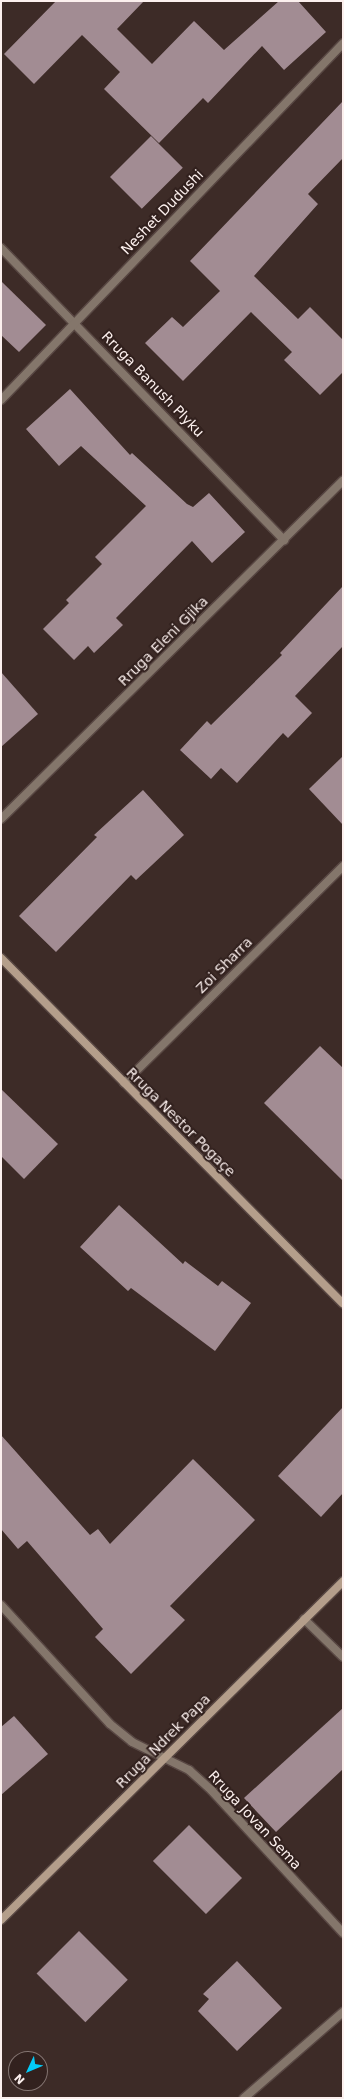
<!DOCTYPE html>
<html>
<head>
<meta charset="utf-8">
<style>
  body { margin:0 }
  #map { position:relative; width:344px; height:2099px; overflow:hidden; background:#3d2b27; font-family:"DejaVu Sans",sans-serif }
  div>[style] { position:absolute }
  .building>* { inset:0; background:#a28c93; transform-origin:0 0 }
  .roads { filter:drop-shadow(1px 0 #584743) drop-shadow(-1px 0 #584743) drop-shadow(0 1px #584743) drop-shadow(0 -1px #584743) }
  .street>* { height:8px; margin:-4px; padding:0 4px; transform-origin:4px; border-radius:4px; background:#84766b }
  .secondary>* { height:8px; margin:-4px; padding:0 4px; transform-origin:4px; border-radius:4px; background:#b49e8b }
  span { translate:-50% -50%; white-space:nowrap; text-align:center; line-height:1.15; -webkit-text-stroke:4px #32211e; paint-order:stroke }
  .street-label { font-size:14px; color:#fcf0ee }
  .frame { position:absolute; inset:0; border:2px solid #fcf0ee; pointer-events:none }
  .north { position:absolute; left:8px; top:2051px; width:40px; height:40px; box-sizing:border-box; background:#32211e; border:1px solid #837471; border-radius:50%; rotate:226deg; font-size:11px; font-weight:700; line-height:16px; text-align:center; color:#fcf0ee }
  .north::after { content:''; display:block; margin:auto; width:14px; height:18px; background:#03cbf9; clip-path:polygon(50% 0,100% 100%,50% 72%,0 100%) }
</style>
</head>
<body>
<div id="map">
  <div class="building">
    <div style="clip-path:polygon(56px 1px,144px 1px,117px 29px,152px 64px,194px 21px,224px 50px,279px 1px,298px 1px,326px 32px,284px 70px,262px 46px,208px 103px,203px 98px,159px 143px,104px 89px,120px 72px,82px 35px,34px 84px,4px 54px)"></div>
    <div style="clip-path:polygon(343px 101px,343px 158px,308px 194px,318px 204px,254px 276px,298px 319px,310px 307px,343px 340px,343px 372px,320px 395px,284px 360px,292px 352px,251px 312px,183px 381px,145px 343px,172px 317px,183px 327px,220px 291px,190px 261px)"></div>
    <div style="left:151px;top:136px;width:45px;height:58px;rotate:45deg"></div>
    <div style="clip-path:polygon(1px 281px,46px 325px,19px 352px,1px 335px)"></div>
    <div style="clip-path:polygon(70px 389px,130px 455px,132px 453px,187px 504px,193px 507px,209px 493px,245px 532px,212px 563px,192px 541px,116px 618px,123px 625px,94px 653px,88px 646px,74px 660px,43px 629px,69px 603px,66px 600px,102px 564px,95px 557px,146px 506px,81px 446px,59px 466px,26px 429px)"></div>
    <div style="clip-path:polygon(343px 586px,343px 646px,295px 696px,312px 713px,288px 738px,283px 733px,237px 783px,221px 768px,211px 779px,180px 750px,207px 721px,211px 725px,282px 655px,280px 653px)"></div>
    <div style="clip-path:polygon(1px 672px,38px 714px,1px 747px)"></div>
    <div style="clip-path:polygon(343px 756px,343px 825px,309px 789px)"></div>
    <div style="clip-path:polygon(143px 790px,184px 835px,136px 880px,131px 875px,56px 952px,19px 916px,97px 837px,94px 835px)"></div>
    <div style="clip-path:polygon(320px 1046px,343px 1068px,343px 1181px,264px 1103px)"></div>
    <div style="clip-path:polygon(1px 1089px,58px 1144px,24px 1179px,1px 1156px)"></div>
    <div style="clip-path:polygon(119px 1205px,183px 1264px,185px 1261px,218px 1286px,222px 1281px,251px 1303px,215px 1351px,131px 1288px,128px 1291px,80px 1247px)"></div>
    <div style="clip-path:polygon(343px 1407px,343px 1493px,321px 1517px,278px 1476px)"></div>
    <div style="clip-path:polygon(1px 1435px,90px 1535px,98px 1529px,110px 1544px,193px 1459px,255px 1520px,170px 1606px,185px 1620px,131px 1674px,95px 1637px,103px 1629px,27px 1541px,18px 1549px,1px 1529px)"></div>
    <div style="clip-path:polygon(343px 1708px,343px 1769px,276px 1832px,244px 1798px)"></div>
    <div style="clip-path:polygon(14px 1716px,48px 1754px,1px 1795px,1px 1727px)"></div>
    <div style="left:189px;top:1825px;width:75px;height:51px;rotate:45deg"></div>
    <div style="left:79px;top:1931px;width:69px;height:60px;rotate:45deg"></div>
    <div style="clip-path:polygon(237px 1961px,282px 2008px,237px 2051px,198px 2011px,209px 1999px,203px 1994px)"></div>
  </div>
  <div class="roads">
    <div class="street">
      <div style="left:1px;top:248px;width:407px;rotate:45.9deg"></div>
      <div style="left:1px;top:400px;width:494px;rotate:-46.2deg"></div>
      <div style="left:1px;top:819px;width:481px;rotate:-44.7deg"></div>
      <div style="left:124px;top:1083px;width:308px;rotate:-44.7deg"></div>
      <div style="left:1px;top:1605px;width:161px;rotate:47.5deg"></div>
      <div style="left:110px;top:1724px;width:28px;rotate:39deg"></div>
      <div style="left:132px;top:1742px;width:64px;rotate:26.2deg"></div>
      <div style="left:189px;top:1770px;width:31px;rotate:42deg"></div>
      <div style="left:212px;top:1791px;width:193px;rotate:47.3deg"></div>
      <div style="left:304px;top:1619px;width:54px;rotate:44.3deg"></div>
      <div style="left:244px;top:2098px;width:131px;rotate:-41deg"></div>
    </div>
    <div class="secondary">
      <div style="left:1px;top:958px;width:486px;rotate:45.3deg"></div>
      <div style="left:1px;top:1920px;width:482px;rotate:-44.7deg"></div>
    </div>
  </div>
  <div class="street-label">
    <span style="left:162px;top:212px;rotate:-46deg">Neshet Dudushi</span>
    <span style="left:153px;top:384px;rotate:46deg">Rruga Banush Plyku</span>
    <span style="left:163px;top:641px;rotate:-45deg">Rruga Eleni Gjika</span>
    <span style="left:224px;top:965px;rotate:-45deg">Zoi Sharra</span>
    <span style="left:181px;top:1122px;rotate:45deg">Rruga Nestor Pogaçe</span>
    <span style="left:163px;top:1741px;rotate:-45deg">Rruga Ndrek Papa</span>
    <span style="left:255px;top:1820px;rotate:47deg">Rruga Jovan Sema</span>
  </div>
  <div class="frame"></div>
  <div class="north">N</div>
</div>
</body>
</html>
